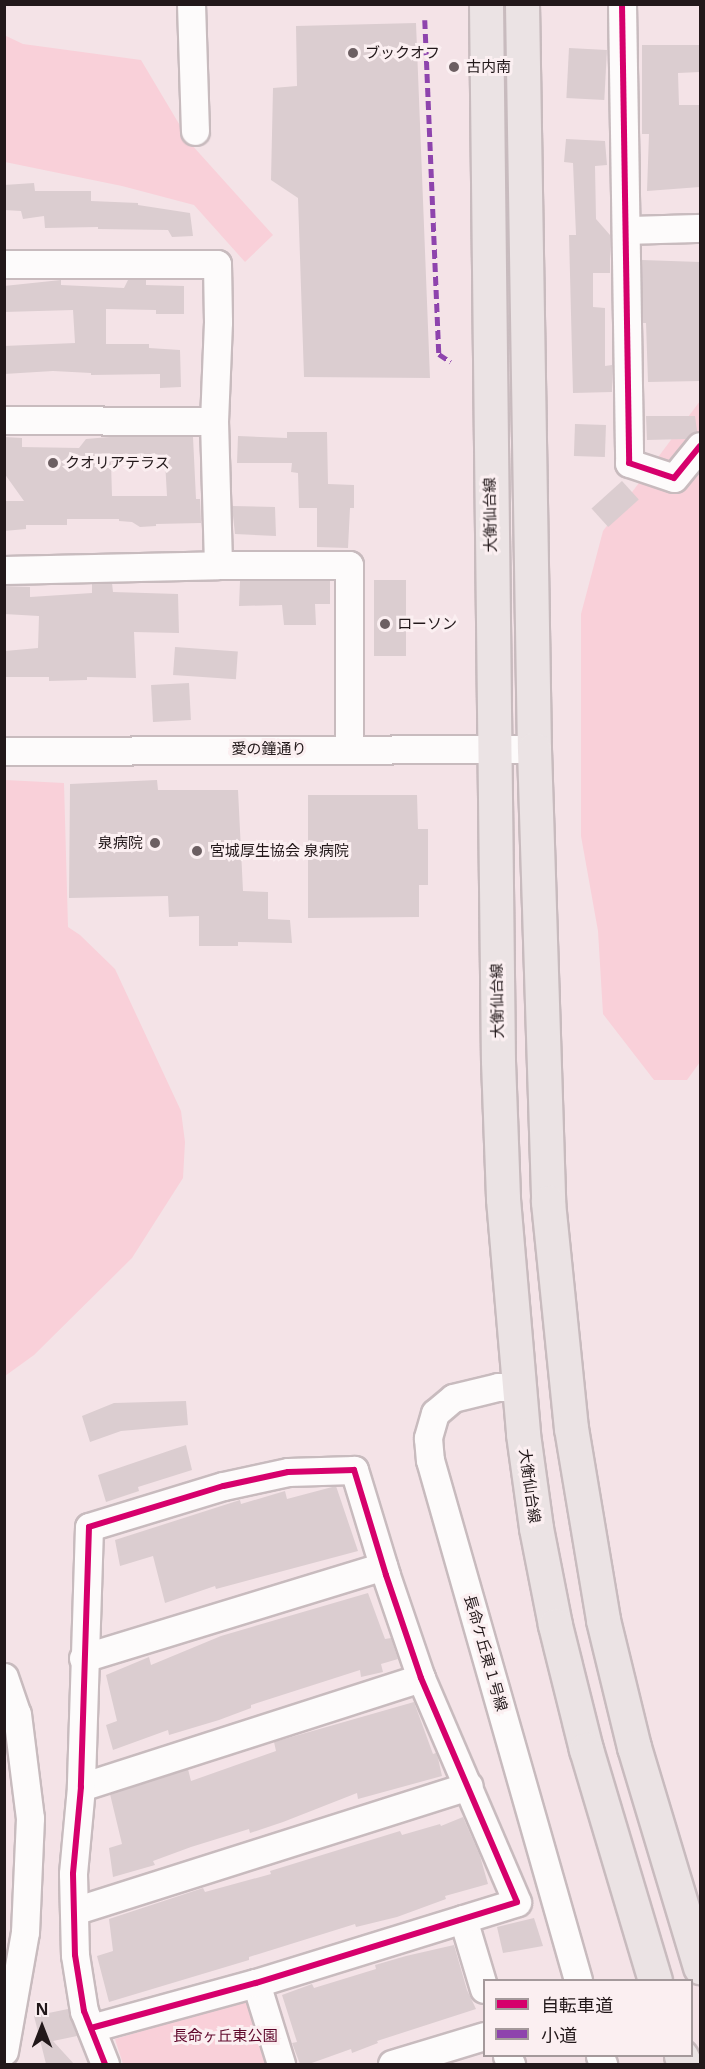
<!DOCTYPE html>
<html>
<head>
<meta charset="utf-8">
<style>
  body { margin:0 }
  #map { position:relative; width:705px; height:2069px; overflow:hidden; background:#f4e3e7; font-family:"Noto Sans","Noto Sans JP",sans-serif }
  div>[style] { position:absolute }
  .green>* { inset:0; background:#f9d0d9 }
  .building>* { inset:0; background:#dbcdd0; transform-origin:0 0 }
  .roads { filter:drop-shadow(2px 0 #c8bbbe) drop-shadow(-2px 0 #c8bbbe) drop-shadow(0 2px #c8bbbe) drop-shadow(0 -2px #c8bbbe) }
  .minor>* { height:27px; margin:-13.5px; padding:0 13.5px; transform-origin:13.5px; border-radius:13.5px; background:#fdfbfb }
  .major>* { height:33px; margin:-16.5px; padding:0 16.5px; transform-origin:16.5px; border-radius:16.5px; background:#ebe3e4 }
  .quiet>* { height:4.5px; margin-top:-2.25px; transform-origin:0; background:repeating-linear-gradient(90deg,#8e44ad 0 9px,transparent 0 13.5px) }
  .cycleway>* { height:6px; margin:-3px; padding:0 3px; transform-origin:3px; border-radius:3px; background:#d6006c }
  .dots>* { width:16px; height:16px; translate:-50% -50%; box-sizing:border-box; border:3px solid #fbeff1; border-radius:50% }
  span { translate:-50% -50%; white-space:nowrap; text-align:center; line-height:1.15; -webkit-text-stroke:6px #fbeff1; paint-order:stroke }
  .poi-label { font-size:15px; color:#22181a }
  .left { translate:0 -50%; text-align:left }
  .right { translate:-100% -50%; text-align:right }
  .street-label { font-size:15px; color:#22181a }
  .park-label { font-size:15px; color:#5e062a }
  .frame { position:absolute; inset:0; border:6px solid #22181a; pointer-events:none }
  .legend { position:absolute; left:483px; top:1979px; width:210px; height:78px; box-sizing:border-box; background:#fbeff1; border:2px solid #a4999b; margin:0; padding:8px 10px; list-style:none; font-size:18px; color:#22181a }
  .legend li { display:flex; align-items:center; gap:12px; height:30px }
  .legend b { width:30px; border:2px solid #a4999b }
  .north { position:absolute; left:12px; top:1997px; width:60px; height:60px; -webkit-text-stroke:4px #fbeff1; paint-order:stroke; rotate:0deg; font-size:16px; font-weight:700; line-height:24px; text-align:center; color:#22181a }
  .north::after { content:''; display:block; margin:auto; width:21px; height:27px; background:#22181a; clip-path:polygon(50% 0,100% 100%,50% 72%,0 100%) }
</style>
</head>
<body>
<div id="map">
  <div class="green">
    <div style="clip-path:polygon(4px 35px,23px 44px,141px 60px,191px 144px,273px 235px,245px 262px,194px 205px,122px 186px,5px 162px)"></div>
    <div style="clip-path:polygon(700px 401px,700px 1062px,687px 1080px,654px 1080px,603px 1014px,598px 931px,581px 836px,581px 614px,603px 531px)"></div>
    <div style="clip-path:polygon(5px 780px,64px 783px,68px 927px,80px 935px,115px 969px,181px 1111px,185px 1142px,183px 1178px,132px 1258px,34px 1355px,5px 1376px)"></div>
    <div style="clip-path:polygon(246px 2000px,267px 2064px,123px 2064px,115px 2039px)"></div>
  </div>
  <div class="building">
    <div style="clip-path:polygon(416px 23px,430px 378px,304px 377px,298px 198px,271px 180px,273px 88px,297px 86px,296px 26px)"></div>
    <div style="clip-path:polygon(642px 45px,700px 45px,700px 72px,678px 73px,679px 105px,700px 105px,700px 187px,647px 191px,649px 134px,642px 134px)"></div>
    <div style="left:569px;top:48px;width:38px;height:50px;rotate:3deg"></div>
    <div style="clip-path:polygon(566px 139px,605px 141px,607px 165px,595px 166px,596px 219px,610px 235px,610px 273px,593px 273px,593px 307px,605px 308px,605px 366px,612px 365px,612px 392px,573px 393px,569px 235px,576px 235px,573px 163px,564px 162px)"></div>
    <div style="clip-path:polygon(34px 183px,35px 191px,91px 191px,91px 201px,138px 203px,138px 205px,190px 213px,193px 236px,172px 237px,168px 230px,98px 229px,98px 227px,45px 228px,44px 216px,23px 219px,21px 211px,4px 210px,4px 185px)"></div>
    <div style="clip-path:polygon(642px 260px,700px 262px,700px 381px,648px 382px,646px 323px,643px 323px)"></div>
    <div style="clip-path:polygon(61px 280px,61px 285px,124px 288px,128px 280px,146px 280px,146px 285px,184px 286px,184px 314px,156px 314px,156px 310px,106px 309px,106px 344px,149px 344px,149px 348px,180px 350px,181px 387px,160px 388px,160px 374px,91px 375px,91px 373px,53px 371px,4px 374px,4px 346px,75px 343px,73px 310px,4px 312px,4px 286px)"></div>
    <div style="clip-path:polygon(646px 416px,695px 416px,697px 431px,686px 439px,647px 440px)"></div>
    <div style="left:575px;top:424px;width:31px;height:32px;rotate:2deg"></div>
    <div style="clip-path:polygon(287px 432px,327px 432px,328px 484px,354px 485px,354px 508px,350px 508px,348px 548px,317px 547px,317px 508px,299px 508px,298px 473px,291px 472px,292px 463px,237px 463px,238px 436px,287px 438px)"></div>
    <div style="clip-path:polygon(evenodd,121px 436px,193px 437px,196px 499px,200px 499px,201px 523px,156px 524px,156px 526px,140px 527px,132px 522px,119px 521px,119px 519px,67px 519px,67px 525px,26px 525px,26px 529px,4px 531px,4px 501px,24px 501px,4px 473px,4px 437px,22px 438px,22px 447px,79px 448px,86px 439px,121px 436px,165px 461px,167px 496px,112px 496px,111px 462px,165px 461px)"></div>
    <div style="left:622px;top:481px;width:25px;height:41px;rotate:48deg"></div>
    <div style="clip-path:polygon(232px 506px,275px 507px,276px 536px,235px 534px)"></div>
    <div style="left:374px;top:580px;width:32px;height:76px"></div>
    <div style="clip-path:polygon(240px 581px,330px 581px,330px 604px,315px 604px,316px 625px,284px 625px,282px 605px,239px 606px)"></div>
    <div style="clip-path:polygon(112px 583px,113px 592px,178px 594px,179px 633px,134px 632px,136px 678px,87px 677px,87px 680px,49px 681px,49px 677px,4px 677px,5px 651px,38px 648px,39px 616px,4px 614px,4px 586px,30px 587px,30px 597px,92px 593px,92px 584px)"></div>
    <div style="left:175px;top:647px;width:63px;height:28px;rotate:4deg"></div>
    <div style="left:189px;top:683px;width:37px;height:38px;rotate:87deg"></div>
    <div style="clip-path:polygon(157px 780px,158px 790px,238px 790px,243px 891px,268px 892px,268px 919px,290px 920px,292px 943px,238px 942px,238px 946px,199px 946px,199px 916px,169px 917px,168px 896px,69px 898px,70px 784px)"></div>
    <div style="clip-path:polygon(308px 795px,417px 795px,418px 829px,428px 829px,428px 885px,419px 885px,419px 917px,308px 918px)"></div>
    <div style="clip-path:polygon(186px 1401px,188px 1425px,121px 1431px,90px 1442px,82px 1416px,114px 1403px)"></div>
    <div style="clip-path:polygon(186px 1445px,192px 1470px,138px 1487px,139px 1491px,106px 1502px,98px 1475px)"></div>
    <div style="clip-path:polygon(336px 1486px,358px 1551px,216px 1589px,215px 1586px,165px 1603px,153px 1556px,120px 1566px,115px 1540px,240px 1500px,241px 1504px,285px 1491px,287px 1499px)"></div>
    <div style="clip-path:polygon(368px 1593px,385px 1639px,391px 1638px,398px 1659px,381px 1664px,383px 1672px,361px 1677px,360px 1670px,251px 1705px,251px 1708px,219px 1720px,169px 1735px,168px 1730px,113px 1750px,106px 1725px,117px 1721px,106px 1675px,149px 1657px,151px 1665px,221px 1636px)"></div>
    <div style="clip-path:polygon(414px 1702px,433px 1754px,436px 1753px,438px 1758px,442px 1776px,358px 1799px,357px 1793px,283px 1822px,250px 1833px,249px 1829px,191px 1847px,153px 1861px,155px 1865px,113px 1877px,109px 1848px,122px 1844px,110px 1794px,188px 1769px,191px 1781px,276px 1751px,274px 1742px)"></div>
    <div style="clip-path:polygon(463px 1817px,480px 1856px,488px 1884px,445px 1896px,446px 1899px,397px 1917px,356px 1927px,355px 1924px,249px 1957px,249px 1960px,109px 2002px,97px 1956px,113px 1951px,109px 1919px,203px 1888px,205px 1892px,271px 1874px,270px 1871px,400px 1831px,402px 1835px,440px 1824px,441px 1826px)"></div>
    <div style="clip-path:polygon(534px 1918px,543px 1946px,503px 1953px,497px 1927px)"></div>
    <div style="clip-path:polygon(454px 1945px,467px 1990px,476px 2009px,377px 2041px,378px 2043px,352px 2053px,351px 2049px,309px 2064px,300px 2064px,292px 2043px,297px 2042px,282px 1995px,312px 1984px,314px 1988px,376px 1969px,375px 1965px,406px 1956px)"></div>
    <div style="clip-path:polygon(68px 2009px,77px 2036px,53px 2041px,74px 2064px,46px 2064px,34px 2016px)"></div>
  </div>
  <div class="roads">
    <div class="minor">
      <div style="left:191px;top:4px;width:127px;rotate:88.2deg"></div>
      <div style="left:622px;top:4px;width:459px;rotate:89.1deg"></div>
      <div style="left:629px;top:463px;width:47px;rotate:18.4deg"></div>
      <div style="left:674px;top:478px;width:41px;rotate:-50.9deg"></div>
      <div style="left:628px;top:230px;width:72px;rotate:-1.6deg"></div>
      <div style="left:4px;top:264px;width:213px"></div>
      <div style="left:217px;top:264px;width:58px;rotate:89deg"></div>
      <div style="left:218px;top:322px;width:99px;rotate:92.3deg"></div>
      <div style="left:214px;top:421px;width:144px;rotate:88.4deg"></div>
      <div style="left:4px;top:420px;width:210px;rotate:0.3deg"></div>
      <div style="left:4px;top:570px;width:214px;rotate:-1.3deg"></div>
      <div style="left:218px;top:565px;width:131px"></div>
      <div style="left:349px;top:565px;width:184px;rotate:90deg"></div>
      <div style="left:4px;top:751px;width:530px;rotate:-0.22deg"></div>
      <div style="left:519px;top:1387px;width:21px;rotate:180deg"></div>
      <div style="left:498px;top:1387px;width:46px;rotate:166.3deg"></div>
      <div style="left:453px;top:1398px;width:23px;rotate:140deg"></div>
      <div style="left:435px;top:1413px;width:26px;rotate:106deg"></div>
      <div style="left:428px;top:1438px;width:22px;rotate:85deg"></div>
      <div style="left:430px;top:1460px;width:541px;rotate:74.11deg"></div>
      <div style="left:83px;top:1658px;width:314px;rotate:-17deg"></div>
      <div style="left:4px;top:1677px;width:39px;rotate:71deg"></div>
      <div style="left:17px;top:1714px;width:105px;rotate:82.9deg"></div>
      <div style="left:30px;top:1818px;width:114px;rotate:92.5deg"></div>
      <div style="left:25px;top:1932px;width:121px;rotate:100deg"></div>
      <div style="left:81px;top:1787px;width:357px;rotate:-17.8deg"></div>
      <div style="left:74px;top:1911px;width:414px;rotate:-17.6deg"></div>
      <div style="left:463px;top:1919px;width:73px;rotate:73.3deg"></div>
      <div style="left:256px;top:1983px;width:85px;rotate:72.8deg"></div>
      <div style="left:91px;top:2028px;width:171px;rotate:-15.3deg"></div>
      <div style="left:256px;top:1983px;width:273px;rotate:-17.2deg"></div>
      <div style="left:517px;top:1902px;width:244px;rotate:-113.2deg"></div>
      <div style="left:421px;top:1678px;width:109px;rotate:-108.8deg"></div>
      <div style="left:386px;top:1575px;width:110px;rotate:-106.9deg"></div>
      <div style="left:354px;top:1470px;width:66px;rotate:178.3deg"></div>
      <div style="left:288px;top:1472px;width:66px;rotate:167.8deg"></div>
      <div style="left:223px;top:1486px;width:140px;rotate:163deg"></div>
      <div style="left:89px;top:1527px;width:260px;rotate:91.8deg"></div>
      <div style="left:81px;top:1787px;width:87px;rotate:95.3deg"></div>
      <div style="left:73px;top:1874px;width:81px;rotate:88.6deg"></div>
      <div style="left:75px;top:1955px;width:57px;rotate:80.9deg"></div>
      <div style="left:84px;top:2011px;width:57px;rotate:68.4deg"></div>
      <div style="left:507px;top:2056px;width:9px;rotate:63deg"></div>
      <div style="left:600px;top:2056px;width:9px;rotate:69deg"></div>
      <div style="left:392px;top:2064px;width:96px;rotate:-16.9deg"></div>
    </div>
    <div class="major">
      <div style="left:486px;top:4px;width:1057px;rotate:89.35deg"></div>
      <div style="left:498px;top:1061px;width:138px;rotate:87.9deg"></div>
      <div style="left:503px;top:1199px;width:236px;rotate:85.1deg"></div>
      <div style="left:523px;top:1434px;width:95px;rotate:82.1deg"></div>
      <div style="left:536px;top:1528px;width:99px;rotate:78.9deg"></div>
      <div style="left:555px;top:1625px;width:128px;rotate:76deg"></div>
      <div style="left:586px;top:1749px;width:241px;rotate:73.4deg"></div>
      <div style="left:522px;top:4px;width:745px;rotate:89.08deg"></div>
      <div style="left:534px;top:749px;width:453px;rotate:88.2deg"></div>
      <div style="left:548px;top:1202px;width:227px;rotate:84.2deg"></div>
      <div style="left:571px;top:1428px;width:195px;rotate:80.5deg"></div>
      <div style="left:603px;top:1620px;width:131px;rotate:76.3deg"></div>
      <div style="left:634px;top:1747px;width:230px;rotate:73.3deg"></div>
      <div style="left:681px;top:2056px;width:9px;rotate:63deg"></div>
    </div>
  </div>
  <div class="quiet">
    <div style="left:425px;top:20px;width:334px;rotate:87.6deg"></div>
    <div style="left:439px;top:354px;width:14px;rotate:34deg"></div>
  </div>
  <div class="cycleway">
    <div style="left:622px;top:4px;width:459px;rotate:89.1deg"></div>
    <div style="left:629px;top:463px;width:47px;rotate:18.4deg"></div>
    <div style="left:674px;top:478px;width:41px;rotate:-50.9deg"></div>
    <div style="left:91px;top:2028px;width:171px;rotate:-15.3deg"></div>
    <div style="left:256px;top:1983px;width:273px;rotate:-17.2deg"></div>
    <div style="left:517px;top:1902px;width:244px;rotate:-113.2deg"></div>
    <div style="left:421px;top:1678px;width:109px;rotate:-108.8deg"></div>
    <div style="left:386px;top:1575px;width:110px;rotate:-106.9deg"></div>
    <div style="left:354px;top:1470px;width:66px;rotate:178.3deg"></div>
    <div style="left:288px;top:1472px;width:66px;rotate:167.8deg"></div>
    <div style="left:223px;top:1486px;width:140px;rotate:163deg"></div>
    <div style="left:89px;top:1527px;width:260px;rotate:91.8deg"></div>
    <div style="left:81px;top:1787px;width:87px;rotate:95.3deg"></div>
    <div style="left:73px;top:1874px;width:81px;rotate:88.6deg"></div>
    <div style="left:75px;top:1955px;width:57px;rotate:80.9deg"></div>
    <div style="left:84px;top:2011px;width:57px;rotate:68.4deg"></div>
  </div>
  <div class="dots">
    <div style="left:353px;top:53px;background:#6c5f62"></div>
    <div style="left:454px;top:67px;background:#6c5f62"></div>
    <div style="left:53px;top:463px;background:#6c5f62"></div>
    <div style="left:385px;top:624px;background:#6c5f62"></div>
    <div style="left:155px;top:843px;background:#6c5f62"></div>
    <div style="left:197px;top:851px;background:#6c5f62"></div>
  </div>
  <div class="poi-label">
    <span class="left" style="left:365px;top:53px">ブックオフ</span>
    <span class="left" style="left:466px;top:67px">古内南</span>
    <span class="left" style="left:65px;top:463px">クオリアテラス</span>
    <span class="left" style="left:397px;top:624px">ローソン</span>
    <span class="right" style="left:143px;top:843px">泉病院</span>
    <span class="left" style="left:210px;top:851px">宮城厚生協会 泉病院</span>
  </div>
  <div class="street-label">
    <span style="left:490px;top:515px;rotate:-91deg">大衡仙台線</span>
    <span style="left:269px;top:749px">愛の鐘通り</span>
    <span style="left:497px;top:1001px;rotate:-91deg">大衡仙台線</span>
    <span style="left:530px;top:1486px;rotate:82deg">大衡仙台線</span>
    <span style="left:486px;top:1653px;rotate:74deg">長命ケ丘東１号線</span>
  </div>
  <div class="park-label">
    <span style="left:225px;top:2036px">長命ヶ丘東公園</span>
  </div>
  <div class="frame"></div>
  <ul class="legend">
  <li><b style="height:8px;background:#d6006c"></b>自転車道</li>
  <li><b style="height:8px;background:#8e44ad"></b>小道</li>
  </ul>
  <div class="north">N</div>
</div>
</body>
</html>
